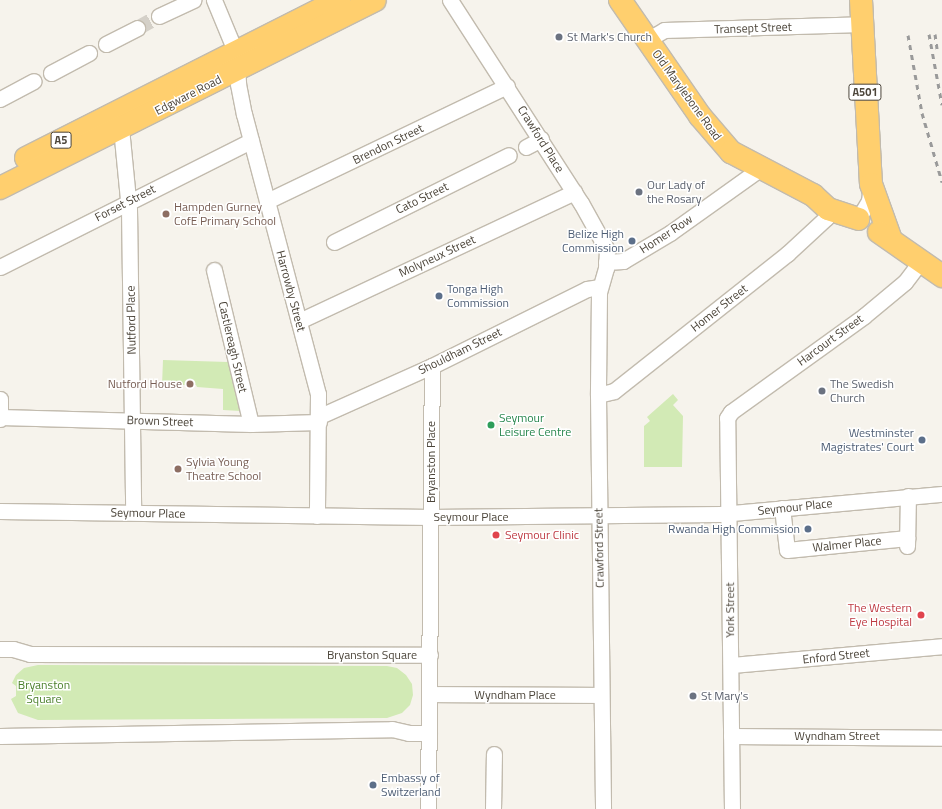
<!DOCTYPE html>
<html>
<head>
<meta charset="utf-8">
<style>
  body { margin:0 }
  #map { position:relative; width:942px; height:809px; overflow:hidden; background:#f6f3ec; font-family:"Titillium Web",sans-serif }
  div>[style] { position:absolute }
  .green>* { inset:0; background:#d2eab5 }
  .minor-tunnel>* { height:15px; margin-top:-7.5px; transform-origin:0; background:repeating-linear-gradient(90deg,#d4d0c8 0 15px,transparent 0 23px) }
  .roads { filter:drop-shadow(1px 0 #c2bbae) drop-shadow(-1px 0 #c2bbae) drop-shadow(0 1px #c2bbae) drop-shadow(0 -1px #c2bbae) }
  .minor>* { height:15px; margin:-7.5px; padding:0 7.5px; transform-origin:7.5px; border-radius:7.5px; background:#fff }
  .highway>* { height:22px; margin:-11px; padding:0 11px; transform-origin:11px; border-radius:11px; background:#ffcf6e }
  .rail>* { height:3px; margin-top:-1.5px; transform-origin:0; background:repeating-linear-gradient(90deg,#9a9a9a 0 5px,transparent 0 10px) }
  .dots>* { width:11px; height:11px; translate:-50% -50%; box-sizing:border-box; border:2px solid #fff; border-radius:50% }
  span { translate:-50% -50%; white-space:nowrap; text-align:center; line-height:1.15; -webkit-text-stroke:3px #fff; paint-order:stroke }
  .shield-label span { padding:1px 3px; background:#fff; border:1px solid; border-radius:3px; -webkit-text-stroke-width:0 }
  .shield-label { font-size:11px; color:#4b4439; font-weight:700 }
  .street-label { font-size:12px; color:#4b4439 }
  .worship-label { font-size:12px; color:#5b616d }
  .left { translate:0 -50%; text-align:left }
  .education-label { font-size:12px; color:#785e54 }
  .right { translate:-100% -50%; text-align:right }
  .service-label { font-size:12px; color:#4e5e75 }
  .leisure-label { font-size:12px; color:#27864d }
  .health-label { font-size:12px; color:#be3a42 }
  .park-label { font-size:12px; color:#4a7f2a }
</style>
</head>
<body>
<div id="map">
  <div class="green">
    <div style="clip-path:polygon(163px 360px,228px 362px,241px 411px,223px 410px,223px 389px,197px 387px,196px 385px,162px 385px)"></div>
    <div style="clip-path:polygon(673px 394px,678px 400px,673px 405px,683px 416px,682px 467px,644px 467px,644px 426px,650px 421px,647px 417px)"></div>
    <div style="clip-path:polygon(38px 665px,387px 666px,397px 668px,406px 675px,412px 684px,413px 695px,410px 705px,402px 713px,387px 718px,38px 720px,18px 713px,11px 699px,16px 696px,16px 686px,12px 683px,16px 675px,24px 668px)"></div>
  </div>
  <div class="minor-tunnel">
    <div style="left:137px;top:28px;width:25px;rotate:-29deg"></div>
  </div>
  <div class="roads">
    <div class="minor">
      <div style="left:214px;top:0;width:57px;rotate:67.5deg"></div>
      <div style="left:236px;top:53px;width:31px;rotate:86deg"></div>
      <div style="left:238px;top:84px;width:31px;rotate:79deg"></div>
      <div style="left:244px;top:114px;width:290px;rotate:75.2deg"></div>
      <div style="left:318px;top:394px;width:122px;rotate:90.5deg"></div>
      <div style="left:450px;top:0;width:242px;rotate:57.2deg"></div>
      <div style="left:581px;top:203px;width:54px;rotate:61deg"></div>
      <div style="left:607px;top:250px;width:18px;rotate:93deg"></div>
      <div style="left:606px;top:268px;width:26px;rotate:106deg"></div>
      <div style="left:599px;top:293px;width:102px;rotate:90.6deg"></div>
      <div style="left:598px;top:395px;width:414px;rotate:89.3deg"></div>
      <div style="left:159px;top:16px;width:38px;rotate:-25deg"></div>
      <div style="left:647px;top:40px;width:20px;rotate:-30deg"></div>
      <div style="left:664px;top:30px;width:198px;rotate:-1.7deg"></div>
      <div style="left:106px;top:44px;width:35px;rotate:-27deg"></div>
      <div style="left:51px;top:73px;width:43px;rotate:-27.8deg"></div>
      <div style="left:0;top:99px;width:38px;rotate:-28deg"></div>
      <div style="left:121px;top:128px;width:81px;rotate:84.4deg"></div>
      <div style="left:129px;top:209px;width:303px;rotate:89.2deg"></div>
      <div style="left:526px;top:147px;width:17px;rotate:-28deg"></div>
      <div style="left:267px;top:201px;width:266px;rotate:-25.6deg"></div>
      <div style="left:858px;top:219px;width:21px;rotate:-59deg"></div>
      <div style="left:869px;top:201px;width:16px;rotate:-83deg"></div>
      <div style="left:334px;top:242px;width:195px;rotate:-26.4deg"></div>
      <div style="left:606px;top:262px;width:17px;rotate:-3deg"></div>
      <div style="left:623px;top:261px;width:55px;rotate:-30.8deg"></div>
      <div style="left:670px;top:233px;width:112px;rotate:-35.5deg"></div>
      <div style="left:0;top:267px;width:281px;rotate:-26.7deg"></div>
      <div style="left:214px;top:270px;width:158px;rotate:76.5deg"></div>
      <div style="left:299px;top:321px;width:304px;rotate:-25.1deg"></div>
      <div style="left:598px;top:395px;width:16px;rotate:-14deg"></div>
      <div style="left:614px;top:391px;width:221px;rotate:-38.4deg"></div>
      <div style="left:787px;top:254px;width:53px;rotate:-42.7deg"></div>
      <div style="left:826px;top:218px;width:9px;rotate:-77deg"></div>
      <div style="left:0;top:399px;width:20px;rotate:90deg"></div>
      <div style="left:320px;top:416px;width:123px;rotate:-24.1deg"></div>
      <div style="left:432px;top:366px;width:173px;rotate:-26.4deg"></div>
      <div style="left:587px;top:289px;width:13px;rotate:-9deg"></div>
      <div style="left:0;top:417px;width:251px;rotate:1.6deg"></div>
      <div style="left:251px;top:424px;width:68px;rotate:-1.7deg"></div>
      <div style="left:782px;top:508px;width:42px;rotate:83.2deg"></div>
      <div style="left:787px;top:550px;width:121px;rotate:-5.7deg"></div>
      <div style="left:0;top:511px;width:431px;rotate:0.8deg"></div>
      <div style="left:431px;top:517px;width:290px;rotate:-0.6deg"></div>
      <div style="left:721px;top:514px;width:222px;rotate:-5.2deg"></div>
      <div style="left:907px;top:546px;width:50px;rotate:-88.9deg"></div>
      <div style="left:0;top:649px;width:13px"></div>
      <div style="left:13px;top:649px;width:18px;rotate:16deg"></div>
      <div style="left:30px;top:654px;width:400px;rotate:0.1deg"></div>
      <div style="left:731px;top:665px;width:212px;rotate:-5.1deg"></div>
      <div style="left:429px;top:694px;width:172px;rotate:0.3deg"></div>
      <div style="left:0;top:736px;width:392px;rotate:-1deg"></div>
      <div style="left:392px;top:729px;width:17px;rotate:13deg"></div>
      <div style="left:409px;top:733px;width:20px"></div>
      <div style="left:731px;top:736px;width:211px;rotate:0.5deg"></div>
      <div style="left:428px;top:809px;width:443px;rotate:-89.5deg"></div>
      <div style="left:493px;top:809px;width:55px;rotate:-89deg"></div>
      <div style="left:732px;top:809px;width:391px;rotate:-90.7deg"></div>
      <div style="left:727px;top:418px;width:7px;rotate:-56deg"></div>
      <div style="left:731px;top:412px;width:164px;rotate:-35.8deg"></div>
      <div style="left:864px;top:316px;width:53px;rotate:-39.7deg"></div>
      <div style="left:905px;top:282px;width:26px;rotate:-53deg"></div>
    </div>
    <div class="highway">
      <div style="left:620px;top:0;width:141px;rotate:55.4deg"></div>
      <div style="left:700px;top:116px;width:48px;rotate:49.3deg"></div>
      <div style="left:731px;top:152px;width:93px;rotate:27.7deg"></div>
      <div style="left:813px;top:195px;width:21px;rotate:43deg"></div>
      <div style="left:828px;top:209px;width:32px;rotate:18deg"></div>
      <div style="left:861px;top:0;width:184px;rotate:86.9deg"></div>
      <div style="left:871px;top:184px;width:59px;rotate:70.3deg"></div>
      <div style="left:26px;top:158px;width:351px;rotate:-26.8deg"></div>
      <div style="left:0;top:188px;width:419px;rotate:-26.6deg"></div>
      <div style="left:879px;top:232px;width:77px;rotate:34.9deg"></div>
    </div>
  </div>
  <div class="rail">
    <div style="left:929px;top:34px;width:72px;rotate:79.6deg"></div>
    <div style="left:935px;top:34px;width:15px;rotate:82deg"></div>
    <div style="left:908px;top:35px;width:79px;rotate:79.8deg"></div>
    <div style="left:922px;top:113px;width:72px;rotate:73.8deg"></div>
  </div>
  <div class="dots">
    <div style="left:559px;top:37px;background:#6b7280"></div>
    <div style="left:639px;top:192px;background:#6b7280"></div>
    <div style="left:166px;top:214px;background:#8d6e63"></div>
    <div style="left:632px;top:241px;background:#5c6f8a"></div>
    <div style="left:439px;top:296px;background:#5c6f8a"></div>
    <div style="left:190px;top:384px;background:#8d6e63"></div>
    <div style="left:822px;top:391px;background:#6b7280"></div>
    <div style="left:491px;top:425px;background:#2e9e5b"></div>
    <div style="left:922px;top:440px;background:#5c6f8a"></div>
    <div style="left:178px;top:469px;background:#8d6e63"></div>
    <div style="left:808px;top:529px;background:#5c6f8a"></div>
    <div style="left:496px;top:535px;background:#e0444e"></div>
    <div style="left:921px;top:615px;background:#e0444e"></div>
    <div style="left:693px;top:696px;background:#6b7280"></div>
    <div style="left:373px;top:785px;background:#5c6f8a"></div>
  </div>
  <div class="shield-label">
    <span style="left:865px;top:92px">A501</span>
    <span style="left:61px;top:140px">A5</span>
  </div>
  <div class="street-label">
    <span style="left:753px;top:28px;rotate:-2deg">Transept Street</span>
    <span style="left:188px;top:95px;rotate:-27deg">Edgware Road</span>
    <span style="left:687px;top:95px;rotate:54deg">Old Marylebone Road</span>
    <span style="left:541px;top:139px;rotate:58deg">Crawford Place</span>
    <span style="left:388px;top:144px;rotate:-26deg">Brendon Street</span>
    <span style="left:422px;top:198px;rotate:-26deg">Cato Street</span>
    <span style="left:125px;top:203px;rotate:-27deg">Forset Street</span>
    <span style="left:666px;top:234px;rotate:-33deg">Homer Row</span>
    <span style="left:437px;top:256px;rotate:-25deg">Molyneux Street</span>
    <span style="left:291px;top:291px;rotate:75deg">Harrowby Street</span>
    <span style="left:719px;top:308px;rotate:-38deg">Homer Street</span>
    <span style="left:131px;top:320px;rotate:-91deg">Nutford Place</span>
    <span style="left:830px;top:340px;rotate:-36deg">Harcourt Street</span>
    <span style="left:233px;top:347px;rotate:77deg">Castlereagh Street</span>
    <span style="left:460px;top:351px;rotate:-26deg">Shouldham Street</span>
    <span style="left:160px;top:421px;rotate:2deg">Brown Street</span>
    <span style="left:431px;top:462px;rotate:-90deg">Bryanston Place</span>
    <span style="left:795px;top:507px;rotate:-6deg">Seymour Place</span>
    <span style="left:148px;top:513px;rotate:1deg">Seymour Place</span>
    <span style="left:471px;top:517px">Seymour Place</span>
    <span style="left:847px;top:544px;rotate:-6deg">Walmer Place</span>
    <span style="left:599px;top:548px;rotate:-91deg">Crawford Street</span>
    <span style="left:730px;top:610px;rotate:-90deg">York Street</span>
    <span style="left:372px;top:655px">Bryanston Square</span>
    <span style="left:836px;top:656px;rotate:-6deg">Enford Street</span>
    <span style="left:515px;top:695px">Wyndham Place</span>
    <span style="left:837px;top:736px">Wyndham Street</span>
  </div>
  <div class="worship-label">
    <span class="left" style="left:567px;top:37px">St Mark's Church</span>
    <span class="left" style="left:647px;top:192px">Our Lady of<br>the Rosary</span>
    <span class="left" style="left:830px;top:391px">The Swedish<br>Church</span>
    <span class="left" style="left:701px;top:696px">St Mary's</span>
  </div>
  <div class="education-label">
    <span class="left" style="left:174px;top:214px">Hampden Gurney<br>CofE Primary School</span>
    <span class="right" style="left:182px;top:384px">Nutford House</span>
    <span class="left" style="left:186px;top:469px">Sylvia Young<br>Theatre School</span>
  </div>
  <div class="service-label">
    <span class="right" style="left:624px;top:241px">Belize High<br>Commission</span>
    <span class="left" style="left:447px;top:296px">Tonga High<br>Commission</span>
    <span class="right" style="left:914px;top:440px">Westminster<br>Magistrates' Court</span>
    <span class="right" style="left:800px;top:529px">Rwanda High Commission</span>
    <span class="left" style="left:381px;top:785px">Embassy of<br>Switzerland</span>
  </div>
  <div class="leisure-label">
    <span class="left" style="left:499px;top:425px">Seymour<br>Leisure Centre</span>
  </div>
  <div class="health-label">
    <span class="left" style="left:505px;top:535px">Seymour Clinic</span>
    <span class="right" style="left:912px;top:615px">The Western<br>Eye Hospital</span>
  </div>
  <div class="park-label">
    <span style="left:44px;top:692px">Bryanston<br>Square</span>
  </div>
</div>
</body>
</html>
